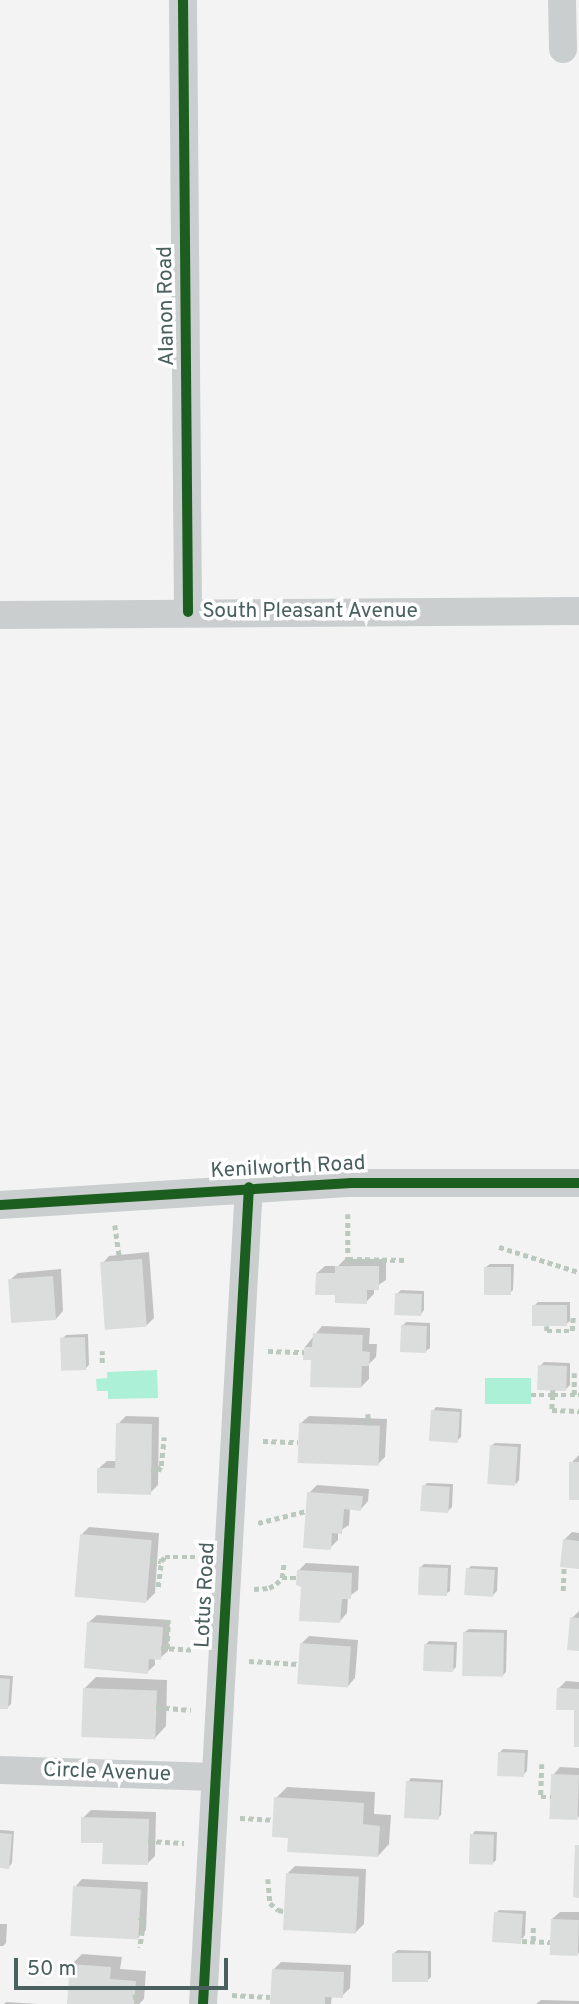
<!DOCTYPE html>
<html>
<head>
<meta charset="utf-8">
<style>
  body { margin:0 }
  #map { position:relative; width:579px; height:2004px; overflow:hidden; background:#f3f3f3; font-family:Overpass,sans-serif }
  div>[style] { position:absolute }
  .water>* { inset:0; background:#acf0d8; transform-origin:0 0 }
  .shadow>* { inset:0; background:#0003 }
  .building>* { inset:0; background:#dbdcdc; transform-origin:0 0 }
  .path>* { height:4.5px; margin-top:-2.25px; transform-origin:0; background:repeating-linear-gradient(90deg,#bbc8bd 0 5px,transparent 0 8.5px) }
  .minor>* { height:28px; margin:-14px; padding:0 14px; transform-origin:14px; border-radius:14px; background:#cacece }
  .cycleway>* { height:10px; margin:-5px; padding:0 5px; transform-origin:5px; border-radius:5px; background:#1b5e20 }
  span { translate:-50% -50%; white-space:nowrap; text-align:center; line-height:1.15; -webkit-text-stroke:7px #fff; paint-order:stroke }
  .street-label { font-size:21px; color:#49605e }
  .scale { position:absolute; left:14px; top:1958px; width:214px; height:32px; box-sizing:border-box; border:4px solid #49605e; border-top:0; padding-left:9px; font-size:21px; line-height:24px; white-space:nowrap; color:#49605e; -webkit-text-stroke:5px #fff; paint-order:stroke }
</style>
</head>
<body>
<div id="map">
  <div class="water">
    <div style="clip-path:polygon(157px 1370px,158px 1398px,108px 1399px,108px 1391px,97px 1391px,96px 1379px,107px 1378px,107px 1372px)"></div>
    <div style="left:485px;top:1378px;width:46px;height:26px"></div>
  </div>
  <div class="shadow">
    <div style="clip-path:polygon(149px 1252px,154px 1318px,147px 1325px,102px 1264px,109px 1256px)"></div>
    <div style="clip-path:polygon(345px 1259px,386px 1259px,386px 1280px,374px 1288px,374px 1294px,366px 1302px,317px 1273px,325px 1266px,338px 1266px)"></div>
    <div style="clip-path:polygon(490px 1264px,514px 1264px,513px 1290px,509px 1294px,486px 1267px)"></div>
    <div style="clip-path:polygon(61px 1269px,63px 1311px,56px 1319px,10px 1280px,18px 1273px)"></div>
    <div style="clip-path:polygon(401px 1290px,424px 1291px,424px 1310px,421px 1314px,397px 1294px)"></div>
    <div style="clip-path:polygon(538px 1302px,570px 1302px,570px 1321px,566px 1324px,534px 1306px)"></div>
    <div style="clip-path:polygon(406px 1322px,430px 1323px,430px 1348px,426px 1351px,402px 1326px)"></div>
    <div style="clip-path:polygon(322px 1326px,370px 1328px,369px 1344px,377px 1344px,376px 1357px,369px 1364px,369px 1379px,361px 1387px,313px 1359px,305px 1347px)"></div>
    <div style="clip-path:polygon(88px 1334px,89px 1365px,86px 1368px,62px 1339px,66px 1335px)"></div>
    <div style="clip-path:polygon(544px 1362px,570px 1363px,570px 1385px,566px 1389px,540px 1366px)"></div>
    <div style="clip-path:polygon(436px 1407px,462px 1409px,461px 1437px,457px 1441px,433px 1411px)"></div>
    <div style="clip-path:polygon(126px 1416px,159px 1417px,158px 1485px,150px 1493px,99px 1468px,107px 1461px,117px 1461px,118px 1424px)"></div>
    <div style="clip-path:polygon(309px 1416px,387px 1419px,385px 1457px,377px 1465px,301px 1423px)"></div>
    <div style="clip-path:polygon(495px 1443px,521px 1444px,519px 1480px,516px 1484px,491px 1446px)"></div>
    <div style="clip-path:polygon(579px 1455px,579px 1499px,571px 1463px)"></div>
    <div style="clip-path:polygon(427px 1483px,453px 1484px,452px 1507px,448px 1511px,424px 1486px)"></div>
    <div style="clip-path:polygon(317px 1485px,369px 1489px,368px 1501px,361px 1509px,350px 1508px,349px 1525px,338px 1532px,338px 1540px,330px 1548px,309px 1493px)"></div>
    <div style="clip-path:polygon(89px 1527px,159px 1533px,155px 1593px,147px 1601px,81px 1535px)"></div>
    <div style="clip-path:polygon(572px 1532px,579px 1533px,579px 1567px,564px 1540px)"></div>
    <div style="clip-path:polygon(306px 1563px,359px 1566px,358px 1590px,348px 1597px,347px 1613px,340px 1621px,303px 1586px,299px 1570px)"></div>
    <div style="clip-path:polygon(424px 1564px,451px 1565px,450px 1591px,446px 1594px,421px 1567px)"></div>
    <div style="clip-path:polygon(471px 1566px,498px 1567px,497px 1591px,493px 1595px,468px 1569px)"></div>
    <div style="clip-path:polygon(579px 1611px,579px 1649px,572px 1618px)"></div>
    <div style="clip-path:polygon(97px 1615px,170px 1620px,168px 1651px,160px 1658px,155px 1658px,155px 1665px,147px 1672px,89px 1622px)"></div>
    <div style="clip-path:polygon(469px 1629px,507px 1630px,506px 1672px,502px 1676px,465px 1632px)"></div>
    <div style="clip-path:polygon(309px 1636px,358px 1640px,355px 1678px,348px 1686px,301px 1644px)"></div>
    <div style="clip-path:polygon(429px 1641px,457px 1642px,456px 1667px,452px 1671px,426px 1644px)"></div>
    <div style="clip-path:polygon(0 1675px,13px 1676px,11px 1704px,7px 1708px,0 1707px)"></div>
    <div style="clip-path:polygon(96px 1677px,167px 1680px,166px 1726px,155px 1738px,85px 1688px)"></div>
    <div style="clip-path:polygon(566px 1681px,579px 1682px,579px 1745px,576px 1709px,558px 1689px)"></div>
    <div style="clip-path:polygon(503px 1749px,528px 1750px,527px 1771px,523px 1775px,499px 1753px)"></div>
    <div style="clip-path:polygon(560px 1767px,579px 1768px,579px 1818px,553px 1775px)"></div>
    <div style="clip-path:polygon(411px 1778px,443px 1780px,441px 1815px,437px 1819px,408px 1782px)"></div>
    <div style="clip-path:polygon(287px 1787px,375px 1792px,374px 1814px,391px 1815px,389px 1844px,378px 1856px,290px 1836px,276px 1798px)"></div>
    <div style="clip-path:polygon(91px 1810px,156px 1812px,155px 1856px,147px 1864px,105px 1842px,83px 1818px)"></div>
    <div style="clip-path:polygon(0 1830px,14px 1831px,12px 1863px,9px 1867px,0 1866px)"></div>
    <div style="clip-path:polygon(475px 1831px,497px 1832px,496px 1860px,492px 1864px,472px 1835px)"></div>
    <div style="clip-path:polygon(295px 1866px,366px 1869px,364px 1924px,356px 1932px,287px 1874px)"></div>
    <div style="clip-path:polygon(82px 1879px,148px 1882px,146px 1930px,138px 1938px,75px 1887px)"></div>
    <div style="clip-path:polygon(499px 1910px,526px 1911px,525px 1935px,522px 1939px,496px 1913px)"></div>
    <div style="clip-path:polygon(560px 1912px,579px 1912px,579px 1954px,552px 1919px)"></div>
    <div style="clip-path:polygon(0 1924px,7px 1924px,6px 1943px,3px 1946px,0 1946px)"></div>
    <div style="clip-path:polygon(398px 1950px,431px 1951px,431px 1977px,427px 1981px,394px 1953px)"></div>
    <div style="clip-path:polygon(82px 1954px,122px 1957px,120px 1969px,146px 1971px,144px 1999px,139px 2004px,68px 2004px,71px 1965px)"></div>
    <div style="clip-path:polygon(281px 1962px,351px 1965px,350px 1988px,342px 1996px,332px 1995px,331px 2004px,272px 2004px,273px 1970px)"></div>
    <div style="clip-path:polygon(541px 2000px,579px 2001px,579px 2004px,536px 2004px)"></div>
    <div style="clip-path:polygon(6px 2002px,39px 2004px,4px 2004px)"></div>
  </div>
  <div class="building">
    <div style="left:142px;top:1259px;width:68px;height:42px;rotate:86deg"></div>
    <div style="clip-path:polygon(335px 1266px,379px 1266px,379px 1290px,367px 1290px,367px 1304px,335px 1303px,335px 1295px,315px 1295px,316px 1273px,335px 1273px)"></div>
    <div style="left:484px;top:1267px;width:27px;height:28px"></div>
    <div style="left:53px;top:1276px;width:44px;height:45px;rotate:86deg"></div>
    <div style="left:395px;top:1293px;width:27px;height:22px;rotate:2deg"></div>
    <div style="left:532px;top:1305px;width:35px;height:21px"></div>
    <div style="left:401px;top:1325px;width:26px;height:27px;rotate:2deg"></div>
    <div style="clip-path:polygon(313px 1333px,363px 1335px,362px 1351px,370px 1352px,369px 1366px,362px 1366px,361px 1388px,310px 1387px,311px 1360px,303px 1360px,304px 1347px,312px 1347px)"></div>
    <div style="left:85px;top:1337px;width:33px;height:25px;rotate:88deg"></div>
    <div style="left:538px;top:1365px;width:29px;height:25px;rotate:2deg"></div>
    <div style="left:431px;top:1410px;width:29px;height:31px;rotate:4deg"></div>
    <div style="clip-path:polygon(116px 1423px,152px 1424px,151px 1495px,97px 1493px,97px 1468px,115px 1468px)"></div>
    <div style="left:299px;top:1423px;width:81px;height:40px;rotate:2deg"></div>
    <div style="left:490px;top:1445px;width:28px;height:39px;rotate:4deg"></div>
    <div style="left:569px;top:1462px;width:10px;height:38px"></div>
    <div style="left:422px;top:1485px;width:28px;height:26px;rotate:4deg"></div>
    <div style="clip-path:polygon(307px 1492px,363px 1496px,361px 1511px,344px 1509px,342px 1534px,332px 1533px,331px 1550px,303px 1548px)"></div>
    <div style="left:80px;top:1534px;width:72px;height:63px;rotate:5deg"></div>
    <div style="clip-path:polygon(563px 1539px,579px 1541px,579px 1569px,560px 1567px)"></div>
    <div style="left:419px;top:1567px;width:29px;height:28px;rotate:2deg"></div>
    <div style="left:466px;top:1568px;width:29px;height:27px;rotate:4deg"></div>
    <div style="clip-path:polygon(297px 1570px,352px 1573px,351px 1599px,342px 1599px,340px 1623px,299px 1621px,301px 1587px,296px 1585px)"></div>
    <div style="clip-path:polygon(570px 1617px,579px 1618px,579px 1651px,567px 1650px)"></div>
    <div style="clip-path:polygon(87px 1622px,163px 1627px,161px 1660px,149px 1659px,148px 1674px,84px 1668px)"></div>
    <div style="left:463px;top:1632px;width:41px;height:44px;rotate:1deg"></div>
    <div style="left:300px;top:1643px;width:51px;height:41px;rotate:4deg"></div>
    <div style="left:424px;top:1644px;width:30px;height:27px;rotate:2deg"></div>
    <div style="clip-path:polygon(0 1678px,10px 1679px,8px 1709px,0 1709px)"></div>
    <div style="left:83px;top:1688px;width:74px;height:49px;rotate:2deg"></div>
    <div style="clip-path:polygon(557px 1688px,579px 1689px,579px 1747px,574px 1747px,574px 1710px,556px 1710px)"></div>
    <div style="left:498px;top:1752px;width:27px;height:24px;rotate:2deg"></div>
    <div style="left:551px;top:1774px;width:28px;height:45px;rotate:2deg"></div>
    <div style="left:406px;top:1781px;width:35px;height:37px;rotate:3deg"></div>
    <div style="clip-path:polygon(274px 1797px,364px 1803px,363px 1824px,380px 1826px,378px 1857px,287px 1852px,288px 1838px,272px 1837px)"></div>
    <div style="clip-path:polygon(81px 1817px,149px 1819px,148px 1865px,102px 1864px,103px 1843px,81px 1843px)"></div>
    <div style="clip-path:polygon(0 1833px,12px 1834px,9px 1869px,0 1868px)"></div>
    <div style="left:470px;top:1834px;width:24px;height:30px;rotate:2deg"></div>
    <div style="clip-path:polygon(575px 1845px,579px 1845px,579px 1898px,573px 1897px)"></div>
    <div style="left:286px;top:1873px;width:73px;height:57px;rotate:3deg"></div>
    <div style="left:73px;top:1886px;width:68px;height:50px;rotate:3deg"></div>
    <div style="left:494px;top:1912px;width:29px;height:30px;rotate:4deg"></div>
    <div style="left:551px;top:1919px;width:28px;height:36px;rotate:2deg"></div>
    <div style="left:392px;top:1953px;width:36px;height:29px"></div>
    <div style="clip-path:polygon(70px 1964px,111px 1967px,110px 1979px,136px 1981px,134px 2004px,67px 2004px)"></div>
    <div style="clip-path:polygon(272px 1969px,344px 1972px,343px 1998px,325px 1997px,325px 2004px,270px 2004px)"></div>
  </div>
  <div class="path">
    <div style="left:348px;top:1214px;width:52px;rotate:90deg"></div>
    <div style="left:115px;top:1225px;width:36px;rotate:82deg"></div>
    <div style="left:499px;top:1247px;width:84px;rotate:17.4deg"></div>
    <div style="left:348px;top:1259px;width:58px;rotate:1deg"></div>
    <div style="left:547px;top:1326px;width:5px;rotate:90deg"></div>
    <div style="left:547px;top:1331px;width:25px"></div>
    <div style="left:572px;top:1331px;width:15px;rotate:-86deg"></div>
    <div style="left:268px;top:1351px;width:36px;rotate:2deg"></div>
    <div style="left:102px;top:1363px;width:12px;rotate:-90deg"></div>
    <div style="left:553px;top:1390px;width:5px;rotate:90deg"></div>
    <div style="left:553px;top:1395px;width:26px"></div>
    <div style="left:531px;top:1395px;width:22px"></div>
    <div style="left:553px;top:1395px;width:15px;rotate:94deg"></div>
    <div style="left:552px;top:1410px;width:27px;rotate:2deg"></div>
    <div style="left:574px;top:1395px;width:22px;rotate:-90deg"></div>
    <div style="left:368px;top:1414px;width:11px;rotate:85deg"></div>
    <div style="left:263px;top:1441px;width:35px;rotate:2deg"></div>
    <div style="left:151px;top:1470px;width:7px;rotate:8deg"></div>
    <div style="left:158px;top:1471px;width:6px;rotate:-59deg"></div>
    <div style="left:161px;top:1466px;width:29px;rotate:-84deg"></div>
    <div style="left:258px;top:1523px;width:49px;rotate:-14deg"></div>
    <div style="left:150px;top:1560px;width:11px;rotate:5deg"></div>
    <div style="left:282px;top:1578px;width:14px"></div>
    <div style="left:158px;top:1587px;width:26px;rotate:-83deg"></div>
    <div style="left:161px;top:1561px;width:6px;rotate:-45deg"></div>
    <div style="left:165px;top:1557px;width:35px"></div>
    <div style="left:254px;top:1589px;width:15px;rotate:-4deg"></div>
    <div style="left:269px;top:1588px;width:8px;rotate:-30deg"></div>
    <div style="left:276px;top:1584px;width:8px;rotate:-45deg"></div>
    <div style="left:282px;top:1578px;width:17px;rotate:-83deg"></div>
    <div style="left:563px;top:1591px;width:23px;rotate:-88deg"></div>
    <div style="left:161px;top:1648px;width:34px;rotate:3deg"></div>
    <div style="left:167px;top:1649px;width:29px;rotate:-88deg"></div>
    <div style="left:249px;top:1661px;width:49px;rotate:3.5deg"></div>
    <div style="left:156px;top:1707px;width:35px;rotate:5deg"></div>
    <div style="left:542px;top:1764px;width:33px;rotate:92deg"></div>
    <div style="left:541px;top:1797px;width:10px"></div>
    <div style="left:240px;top:1818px;width:33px;rotate:3deg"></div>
    <div style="left:148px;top:1841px;width:36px;rotate:3deg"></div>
    <div style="left:268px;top:1879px;width:24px;rotate:85deg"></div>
    <div style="left:270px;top:1903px;width:11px;rotate:41deg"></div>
    <div style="left:278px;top:1910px;width:6px;rotate:9deg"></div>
    <div style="left:140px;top:1917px;width:6px;rotate:51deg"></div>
    <div style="left:144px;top:1922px;width:26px;rotate:99deg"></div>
    <div style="left:522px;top:1941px;width:28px;rotate:2deg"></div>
    <div style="left:533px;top:1941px;width:15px;rotate:-90deg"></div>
    <div style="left:135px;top:1994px;width:10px;rotate:79deg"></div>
    <div style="left:232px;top:1995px;width:38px;rotate:3deg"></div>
  </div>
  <div class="minor">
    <div style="left:183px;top:0;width:612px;rotate:89.53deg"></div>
    <div style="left:562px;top:0;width:49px;rotate:88.8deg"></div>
    <div style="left:0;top:615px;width:579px;rotate:-0.4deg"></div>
    <div style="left:0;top:1205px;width:352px;rotate:-3.6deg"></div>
    <div style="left:351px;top:1183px;width:228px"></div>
    <div style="left:0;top:1770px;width:214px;rotate:1.9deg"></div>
    <div style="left:203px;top:2004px;width:818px;rotate:-86.78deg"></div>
  </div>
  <div class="cycleway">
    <div style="left:183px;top:0;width:612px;rotate:89.53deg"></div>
    <div style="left:0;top:1205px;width:352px;rotate:-3.6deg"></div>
    <div style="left:351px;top:1183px;width:228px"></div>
    <div style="left:203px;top:2004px;width:818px;rotate:-86.78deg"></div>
  </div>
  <div class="street-label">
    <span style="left:167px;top:306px;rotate:-91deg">Alanon Road</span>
    <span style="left:310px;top:612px">South Pleasant Avenue</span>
    <span style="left:288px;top:1168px;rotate:-3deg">Kenilworth Road</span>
    <span style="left:206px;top:1595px;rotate:-87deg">Lotus Road</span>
    <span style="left:107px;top:1773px;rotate:2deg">Circle Avenue</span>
  </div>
  <div class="scale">50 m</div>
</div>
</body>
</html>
